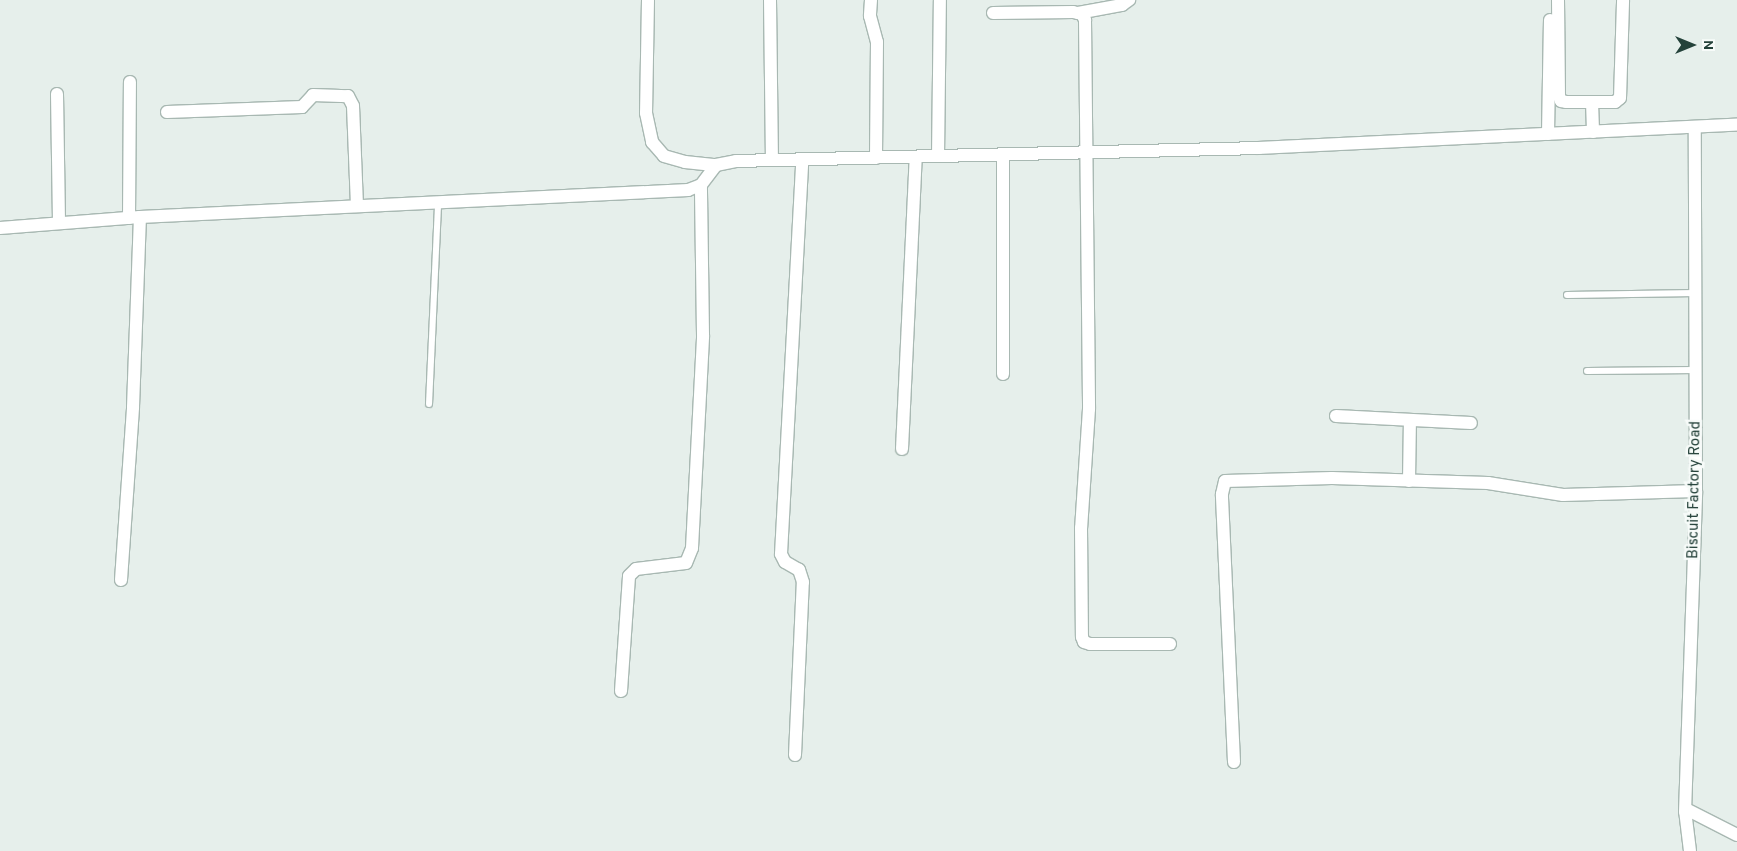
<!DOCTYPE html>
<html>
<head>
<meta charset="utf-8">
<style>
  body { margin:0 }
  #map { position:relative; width:1737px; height:851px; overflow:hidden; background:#e6efeb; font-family:Overpass,sans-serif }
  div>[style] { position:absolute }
  .roads { filter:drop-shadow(1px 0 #a8b8b2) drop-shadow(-1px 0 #a8b8b2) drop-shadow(0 1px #a8b8b2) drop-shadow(0 -1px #a8b8b2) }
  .service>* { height:6px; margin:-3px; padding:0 3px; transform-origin:3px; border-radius:3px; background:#fff }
  .minor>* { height:12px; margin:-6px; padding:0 6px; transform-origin:6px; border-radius:6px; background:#fff }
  span { translate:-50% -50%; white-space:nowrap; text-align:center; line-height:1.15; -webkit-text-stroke:5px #f7fbf9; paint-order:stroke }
  .street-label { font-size:15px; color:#24423a }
  .north { position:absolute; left:1667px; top:20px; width:50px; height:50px; -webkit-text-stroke:4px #f7fbf9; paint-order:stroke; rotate:90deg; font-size:14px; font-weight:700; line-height:20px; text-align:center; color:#24423a }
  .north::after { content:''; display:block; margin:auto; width:18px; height:22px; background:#24423a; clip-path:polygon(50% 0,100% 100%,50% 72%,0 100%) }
</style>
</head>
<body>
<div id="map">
  <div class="roads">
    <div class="service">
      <div style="left:1567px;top:295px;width:129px;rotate:-0.9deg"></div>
      <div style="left:1587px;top:371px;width:109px;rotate:-0.5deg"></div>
      <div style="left:429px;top:404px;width:202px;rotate:-87.4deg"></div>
    </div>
    <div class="minor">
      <div style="left:648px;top:0;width:113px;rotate:91deg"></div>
      <div style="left:646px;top:113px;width:30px;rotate:78deg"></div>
      <div style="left:652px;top:142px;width:18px;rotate:49deg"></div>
      <div style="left:664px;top:156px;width:22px;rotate:16deg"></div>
      <div style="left:685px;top:162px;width:31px;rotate:6deg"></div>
      <div style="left:770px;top:0;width:160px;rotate:89.3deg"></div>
      <div style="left:871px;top:0;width:16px;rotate:94deg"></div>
      <div style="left:870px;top:16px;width:27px;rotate:75deg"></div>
      <div style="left:877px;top:42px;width:116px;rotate:90.5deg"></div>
      <div style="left:1558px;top:0;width:96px;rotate:89.4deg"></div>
      <div style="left:1559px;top:96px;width:5px;rotate:68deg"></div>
      <div style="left:1561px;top:101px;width:5px;rotate:11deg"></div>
      <div style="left:1566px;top:102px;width:49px"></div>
      <div style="left:1615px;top:102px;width:6px;rotate:-39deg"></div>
      <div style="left:1620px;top:98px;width:98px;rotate:-88.2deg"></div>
      <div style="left:993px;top:13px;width:80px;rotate:-0.7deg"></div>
      <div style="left:1073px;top:12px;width:9px;rotate:13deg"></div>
      <div style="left:1082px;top:14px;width:7px;rotate:63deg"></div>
      <div style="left:1085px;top:20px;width:389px;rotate:89.4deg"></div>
      <div style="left:1089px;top:409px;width:119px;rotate:93.8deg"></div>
      <div style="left:1081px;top:528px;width:109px;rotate:89.5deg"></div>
      <div style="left:1082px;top:637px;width:5px;rotate:68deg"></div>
      <div style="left:1084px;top:642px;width:6px;rotate:18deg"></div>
      <div style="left:1090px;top:644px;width:80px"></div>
      <div style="left:1078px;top:13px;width:45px;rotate:-10.3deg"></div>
      <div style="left:1122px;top:5px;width:9px;rotate:-36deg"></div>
      <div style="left:57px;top:94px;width:129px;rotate:89.1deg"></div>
      <div style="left:1592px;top:102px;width:30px;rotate:88deg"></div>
      <div style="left:167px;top:112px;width:135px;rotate:-2.1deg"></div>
      <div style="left:302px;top:107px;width:16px;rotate:-47deg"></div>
      <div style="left:313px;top:95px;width:35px;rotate:2deg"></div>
      <div style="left:348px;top:96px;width:11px;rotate:63deg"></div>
      <div style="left:353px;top:106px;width:100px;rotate:87.7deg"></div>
      <div style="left:1548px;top:134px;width:114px;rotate:-89deg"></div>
      <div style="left:938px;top:156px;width:156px;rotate:-89.3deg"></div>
      <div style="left:129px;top:218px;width:136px;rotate:-89.6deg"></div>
      <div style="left:0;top:228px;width:140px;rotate:-4.5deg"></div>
      <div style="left:140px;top:217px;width:549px;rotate:-2.82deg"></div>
      <div style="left:688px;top:190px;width:14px;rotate:-21deg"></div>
      <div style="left:701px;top:185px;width:25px;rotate:-53deg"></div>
      <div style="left:716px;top:165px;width:20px;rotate:-11deg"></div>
      <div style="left:736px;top:161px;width:523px;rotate:-1.42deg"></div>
      <div style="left:1259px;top:148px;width:479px;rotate:-2.8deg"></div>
      <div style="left:1003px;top:374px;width:220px;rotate:-90deg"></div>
      <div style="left:1336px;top:416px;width:135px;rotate:3deg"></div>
      <div style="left:902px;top:449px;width:292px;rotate:-87.3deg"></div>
      <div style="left:1409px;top:481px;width:61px;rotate:-89.1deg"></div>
      <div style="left:121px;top:580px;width:173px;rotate:-86deg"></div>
      <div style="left:133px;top:407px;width:190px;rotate:-87.9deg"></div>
      <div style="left:621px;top:691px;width:115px;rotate:-86deg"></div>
      <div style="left:629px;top:576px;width:10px;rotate:-45deg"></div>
      <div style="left:636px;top:569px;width:50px;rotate:-6.8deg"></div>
      <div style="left:686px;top:563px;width:16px;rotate:-68deg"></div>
      <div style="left:692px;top:548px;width:213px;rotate:-87deg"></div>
      <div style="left:703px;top:335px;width:150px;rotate:-90.8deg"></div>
      <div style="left:795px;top:755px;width:173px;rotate:-87.4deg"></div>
      <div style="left:803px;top:582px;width:13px;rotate:-108deg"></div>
      <div style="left:799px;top:570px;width:16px;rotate:-150deg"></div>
      <div style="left:785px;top:562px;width:9px;rotate:-117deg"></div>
      <div style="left:781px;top:554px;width:395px;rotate:-86.9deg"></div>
      <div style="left:1234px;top:762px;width:268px;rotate:-92.6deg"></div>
      <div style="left:1222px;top:494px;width:13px;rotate:-77deg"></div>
      <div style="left:1225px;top:481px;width:107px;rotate:-1.6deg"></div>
      <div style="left:1332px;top:478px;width:156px;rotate:1.8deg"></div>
      <div style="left:1488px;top:483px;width:76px;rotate:9.1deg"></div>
      <div style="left:1563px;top:495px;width:133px;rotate:-1.7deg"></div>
      <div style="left:1686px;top:809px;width:57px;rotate:27deg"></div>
      <div style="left:1690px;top:851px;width:39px;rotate:-97deg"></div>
      <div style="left:1685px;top:812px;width:321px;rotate:-88deg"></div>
      <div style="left:1696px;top:491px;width:363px;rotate:-90.2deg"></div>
    </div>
  </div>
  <div class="street-label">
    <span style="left:1695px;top:490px;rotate:-89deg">Biscuit Factory Road</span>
  </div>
  <div class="north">N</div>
</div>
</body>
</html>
